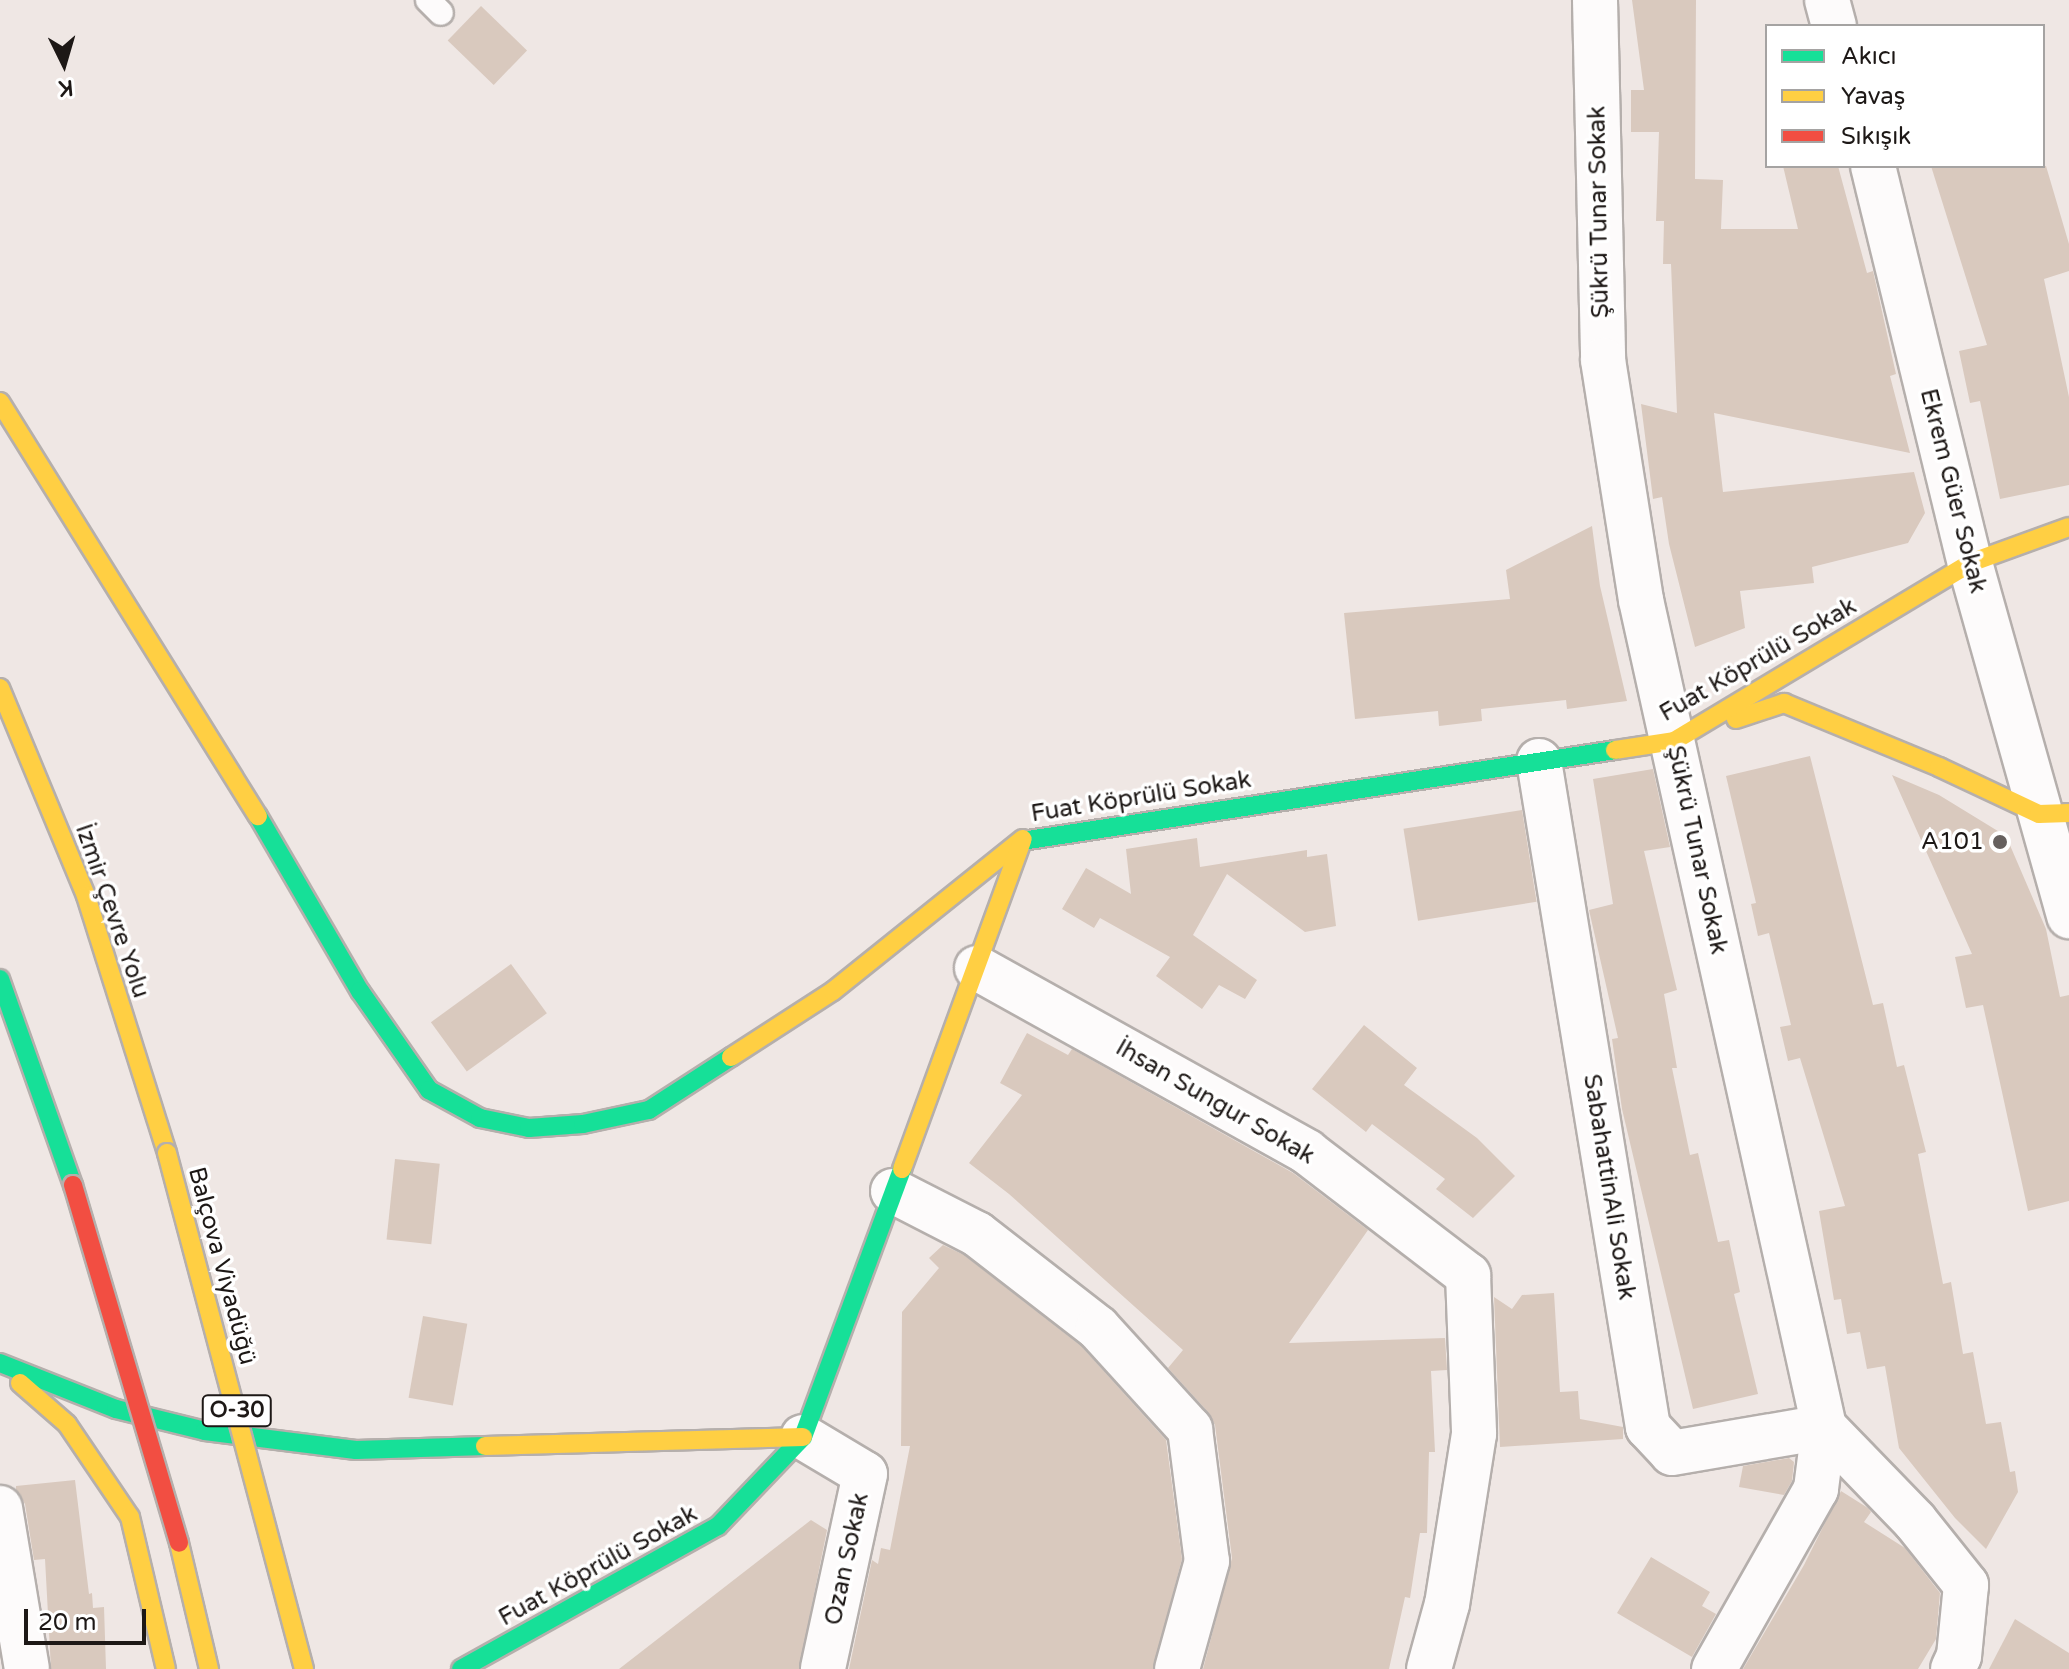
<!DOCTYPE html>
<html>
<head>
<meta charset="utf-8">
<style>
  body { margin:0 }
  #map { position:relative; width:2069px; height:1669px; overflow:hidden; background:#efe7e4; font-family:"Varela Round",sans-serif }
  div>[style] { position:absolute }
  .building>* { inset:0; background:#d9c9be; transform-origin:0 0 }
  .roads { filter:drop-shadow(2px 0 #b5afac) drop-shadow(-2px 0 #b5afac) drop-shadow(0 2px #b5afac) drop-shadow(0 -2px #b5afac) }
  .lane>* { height:24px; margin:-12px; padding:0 12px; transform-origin:12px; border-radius:12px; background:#fdfbfb }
  .street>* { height:44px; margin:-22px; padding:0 22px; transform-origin:22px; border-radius:22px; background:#fdfbfb }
  .fast>* { height:18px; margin:-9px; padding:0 9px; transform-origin:9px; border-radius:9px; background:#16e098 }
  .slow>* { height:18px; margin:-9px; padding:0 9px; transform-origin:9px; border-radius:9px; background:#ffcf43 }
  .bridges { filter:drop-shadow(2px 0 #b5afac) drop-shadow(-2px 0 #b5afac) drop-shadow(0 2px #b5afac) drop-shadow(0 -2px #b5afac) }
  .slow-bridge>* { height:18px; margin:-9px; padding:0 9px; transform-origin:9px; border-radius:9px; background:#ffcf43 }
  .jam-bridge>* { height:18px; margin:-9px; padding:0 9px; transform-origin:9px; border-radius:9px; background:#f24e42 }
  .dots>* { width:22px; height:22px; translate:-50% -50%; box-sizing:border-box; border:4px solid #fff; border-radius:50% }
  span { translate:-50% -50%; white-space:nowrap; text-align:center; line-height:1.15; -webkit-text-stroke:7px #fff; paint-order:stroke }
  .shield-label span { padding:2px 6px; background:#fff; border:2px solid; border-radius:6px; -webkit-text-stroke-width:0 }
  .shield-label { font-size:22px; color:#1d1816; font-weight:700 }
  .street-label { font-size:24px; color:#1d1816 }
  .poi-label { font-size:24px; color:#1d1816 }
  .right { translate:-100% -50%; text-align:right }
  .legend { position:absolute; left:1765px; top:24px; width:280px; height:144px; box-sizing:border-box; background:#fff; border:2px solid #a5a3a2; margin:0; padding:10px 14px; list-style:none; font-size:24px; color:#1d1816 }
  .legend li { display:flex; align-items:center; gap:16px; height:40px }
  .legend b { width:40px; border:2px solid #a5a3a2 }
  .north { position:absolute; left:24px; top:24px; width:80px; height:80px; -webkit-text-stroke:6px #fff; paint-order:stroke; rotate:175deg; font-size:22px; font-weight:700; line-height:32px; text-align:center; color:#1d1816 }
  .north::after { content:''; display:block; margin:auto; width:28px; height:36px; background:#1d1816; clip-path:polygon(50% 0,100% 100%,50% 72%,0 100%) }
  .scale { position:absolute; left:24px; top:1609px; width:122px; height:36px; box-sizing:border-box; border:4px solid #1d1816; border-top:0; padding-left:10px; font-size:24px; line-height:28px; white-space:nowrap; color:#1d1816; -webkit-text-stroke:6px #fff; paint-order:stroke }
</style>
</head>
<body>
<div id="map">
  <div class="building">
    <div style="clip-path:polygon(1632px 0,1696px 0,1695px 179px,1723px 180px,1721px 229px,1798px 229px,1783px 166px,1838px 166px,1867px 273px,1873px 271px,1896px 374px,1890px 376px,1910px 453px,1714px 413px,1723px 492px,1914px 472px,1925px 513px,1908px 543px,1812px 567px,1814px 583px,1740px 591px,1745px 628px,1695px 647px,1669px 544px,1662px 497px,1653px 499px,1641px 404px,1677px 413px,1671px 264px,1663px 264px,1664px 221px,1656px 221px,1659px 132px,1631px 132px,1631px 90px,1644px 90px)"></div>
    <div style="left:481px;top:6px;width:64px;height:48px;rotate:44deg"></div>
    <div style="clip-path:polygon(1931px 166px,2046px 166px,2069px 244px,2069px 271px,2044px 279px,2069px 397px,2069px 485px,2000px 499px,1980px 401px,1970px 403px,1959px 351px,1987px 345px)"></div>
    <div style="clip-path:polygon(1592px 526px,1600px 586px,1627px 701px,1567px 709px,1566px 700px,1481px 709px,1482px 721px,1439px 726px,1438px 711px,1355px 719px,1344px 613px,1510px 599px,1506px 570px)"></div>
    <div style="clip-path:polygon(1810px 756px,1873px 1005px,1883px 1003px,1897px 1067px,1904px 1065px,1926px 1152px,1918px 1154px,1943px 1284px,1951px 1282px,1963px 1354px,1973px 1352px,1986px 1424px,2001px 1422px,2010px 1472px,2015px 1471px,2018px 1492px,1986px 1549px,1955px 1518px,1899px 1448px,1885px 1366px,1867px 1369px,1860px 1332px,1847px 1334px,1841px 1299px,1834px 1300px,1819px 1211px,1845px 1206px,1800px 1058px,1788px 1061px,1780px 1027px,1791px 1025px,1769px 933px,1758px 936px,1751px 904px,1756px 903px,1726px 776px)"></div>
    <div style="clip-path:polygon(1653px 769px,1670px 847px,1644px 851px,1677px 990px,1664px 994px,1677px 1068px,1672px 1068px,1690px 1155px,1698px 1153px,1718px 1242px,1729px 1240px,1740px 1292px,1734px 1294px,1758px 1394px,1693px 1409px,1622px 1109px,1612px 1039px,1618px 1038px,1589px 910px,1613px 904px,1593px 779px)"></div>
    <div style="clip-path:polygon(1892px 775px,1939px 795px,2006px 836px,2046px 929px,2060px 997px,2069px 995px,2069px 1201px,2028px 1211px,1983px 1005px,1966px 1008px,1955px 957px,1972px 954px)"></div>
    <div style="left:1522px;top:810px;width:93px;height:120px;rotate:81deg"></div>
    <div style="clip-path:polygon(1197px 838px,1200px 867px,1307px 850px,1307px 857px,1327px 854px,1336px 926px,1305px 932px,1227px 874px,1193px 935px,1257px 980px,1245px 999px,1219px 985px,1202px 1009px,1156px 976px,1170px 957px,1100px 918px,1094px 928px,1062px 909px,1086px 868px,1131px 894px,1126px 849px)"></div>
    <div style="left:511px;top:964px;width:61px;height:99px;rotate:54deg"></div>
    <div style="clip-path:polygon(1364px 1025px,1417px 1068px,1404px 1085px,1477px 1138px,1515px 1176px,1473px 1218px,1436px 1189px,1445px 1179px,1372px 1124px,1366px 1132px,1312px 1089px)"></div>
    <div style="clip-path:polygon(1027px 1033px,1068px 1055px,1072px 1049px,1293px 1173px,1368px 1230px,1289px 1343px,1445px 1338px,1447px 1370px,1431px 1371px,1435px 1452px,1429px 1452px,1427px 1533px,1420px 1533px,1410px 1598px,1405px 1597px,1389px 1669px,1203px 1669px,1232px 1558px,1215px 1425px,1208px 1412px,1168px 1368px,1183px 1350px,1009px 1194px,969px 1163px,1022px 1095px,1000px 1083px)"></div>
    <div style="left:395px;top:1159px;width:45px;height:81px;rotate:6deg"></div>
    <div style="clip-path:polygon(943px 1245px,964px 1255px,1081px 1346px,1166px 1440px,1182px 1559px,1153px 1669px,849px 1669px,872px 1560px,878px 1564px,881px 1548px,890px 1550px,910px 1446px,901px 1446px,902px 1312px,939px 1268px,929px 1258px)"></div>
    <div style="clip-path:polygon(1554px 1293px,1560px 1392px,1578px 1391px,1580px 1419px,1623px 1427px,1623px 1439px,1500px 1447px,1494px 1297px,1512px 1309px,1522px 1295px)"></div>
    <div style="left:423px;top:1316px;width:45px;height:83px;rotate:10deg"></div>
    <div style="clip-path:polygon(1789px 1458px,1794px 1462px,1792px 1481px,1784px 1495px,1739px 1487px,1743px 1466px)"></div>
    <div style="clip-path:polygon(75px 1480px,89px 1594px,92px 1593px,93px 1608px,104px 1607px,106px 1669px,51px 1669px,45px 1559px,34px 1560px,25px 1504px,16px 1490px,16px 1486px)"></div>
    <div style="clip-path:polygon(1841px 1491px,1868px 1508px,1871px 1512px,1864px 1522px,1905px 1548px,1940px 1593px,1936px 1639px,1918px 1669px,1743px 1669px,1804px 1565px)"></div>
    <div style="clip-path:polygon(811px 1520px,827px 1530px,799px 1669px,619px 1669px)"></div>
    <div style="clip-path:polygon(1651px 1557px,1710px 1592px,1702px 1606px,1716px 1614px,1692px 1657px,1617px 1613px)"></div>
    <div style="clip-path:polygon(2015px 1619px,2069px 1653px,2069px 1669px,1989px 1669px)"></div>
  </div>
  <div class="roads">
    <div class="lane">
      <div style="left:428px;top:0;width:18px;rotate:45deg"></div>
    </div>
    <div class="street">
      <div style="left:1595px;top:0;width:360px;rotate:88.7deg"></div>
      <div style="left:1603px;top:360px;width:243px;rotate:81deg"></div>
      <div style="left:1641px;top:600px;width:847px;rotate:77.52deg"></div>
      <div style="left:1824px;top:1427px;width:63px;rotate:97.4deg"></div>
      <div style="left:1816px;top:1489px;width:207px;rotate:119.5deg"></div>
      <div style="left:1827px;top:0;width:27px;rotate:75deg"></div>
      <div style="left:1873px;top:166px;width:409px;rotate:76.3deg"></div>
      <div style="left:1970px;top:563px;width:367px;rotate:74.3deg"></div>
      <div style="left:1539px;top:761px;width:675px;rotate:80.71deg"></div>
      <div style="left:1648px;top:1427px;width:35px;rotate:47deg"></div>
      <div style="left:1672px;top:1453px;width:154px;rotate:-9.7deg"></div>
      <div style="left:1824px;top:1427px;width:131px;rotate:45.9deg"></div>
      <div style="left:1915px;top:1521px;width:82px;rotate:51.4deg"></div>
      <div style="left:1966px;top:1585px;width:71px;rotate:95.6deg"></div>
      <div style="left:1959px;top:1656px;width:14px;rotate:115deg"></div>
      <div style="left:977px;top:968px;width:378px;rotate:29.1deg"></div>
      <div style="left:1307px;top:1152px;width:203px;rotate:37.4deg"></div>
      <div style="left:1468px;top:1275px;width:159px;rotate:87.8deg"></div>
      <div style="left:1474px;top:1434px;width:172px;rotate:99deg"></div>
      <div style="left:1447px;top:1604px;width:67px;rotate:105.5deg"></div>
      <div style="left:893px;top:1191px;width:94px;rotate:27.1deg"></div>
      <div style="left:977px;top:1234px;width:153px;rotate:37.8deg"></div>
      <div style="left:1098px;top:1328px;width:137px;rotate:47.7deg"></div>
      <div style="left:1190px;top:1429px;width:133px;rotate:82.7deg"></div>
      <div style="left:1207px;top:1561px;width:112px;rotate:105.5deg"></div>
      <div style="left:803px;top:1437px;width:72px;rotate:30.8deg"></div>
      <div style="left:865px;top:1474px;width:199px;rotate:102.2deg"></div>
      <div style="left:0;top:1508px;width:163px;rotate:80.5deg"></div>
    </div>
    <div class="fast">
      <div style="left:258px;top:816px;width:203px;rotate:59.8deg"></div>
      <div style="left:360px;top:991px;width:121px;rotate:55.1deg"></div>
      <div style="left:429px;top:1090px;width:58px;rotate:28.8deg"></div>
      <div style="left:480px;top:1118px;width:50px;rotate:11.5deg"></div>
      <div style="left:529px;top:1128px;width:54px;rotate:-4.2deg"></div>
      <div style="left:583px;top:1124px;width:67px;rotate:-12deg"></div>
      <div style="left:649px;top:1110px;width:98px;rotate:-32.9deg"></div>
      <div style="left:1022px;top:841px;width:600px;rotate:-8.72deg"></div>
      <div style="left:0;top:979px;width:219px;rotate:70.5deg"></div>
      <div style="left:0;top:1363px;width:125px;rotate:21.6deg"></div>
      <div style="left:116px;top:1409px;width:92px;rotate:13.9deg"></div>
      <div style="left:205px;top:1431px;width:152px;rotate:7.2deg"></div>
      <div style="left:356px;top:1450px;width:129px;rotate:-1.8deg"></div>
      <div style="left:461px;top:1669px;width:294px;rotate:-29.1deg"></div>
      <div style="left:718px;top:1526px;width:123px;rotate:-46.3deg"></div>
      <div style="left:803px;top:1437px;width:286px;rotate:-69.7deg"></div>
    </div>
    <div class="slow">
      <div style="left:0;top:402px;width:488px;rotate:58.1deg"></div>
      <div style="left:0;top:688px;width:225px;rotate:67.5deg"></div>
      <div style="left:86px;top:896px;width:269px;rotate:72.5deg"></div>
      <div style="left:1736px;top:719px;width:51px;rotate:-18.4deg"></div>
      <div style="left:1784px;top:703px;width:168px;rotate:22.4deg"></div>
      <div style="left:1939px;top:767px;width:110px;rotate:25.2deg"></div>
      <div style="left:2039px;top:814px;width:30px;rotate:-2deg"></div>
      <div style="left:1615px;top:750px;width:60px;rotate:-8.7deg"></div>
      <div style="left:1674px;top:741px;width:345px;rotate:-31deg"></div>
      <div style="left:1970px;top:563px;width:105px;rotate:-20deg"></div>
      <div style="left:731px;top:1057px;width:121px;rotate:-32.9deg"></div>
      <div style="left:833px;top:991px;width:243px;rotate:-38.7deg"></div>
      <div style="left:902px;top:1169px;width:349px;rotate:-69.9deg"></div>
      <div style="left:20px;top:1383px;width:62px;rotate:41.1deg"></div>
      <div style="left:67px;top:1424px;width:112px;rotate:55.9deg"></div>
      <div style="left:485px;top:1446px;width:318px;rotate:-1.6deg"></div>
      <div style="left:130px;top:1517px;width:156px;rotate:76.7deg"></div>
    </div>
  </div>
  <div class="bridges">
    <div class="slow-bridge">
      <div style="left:167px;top:1153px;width:534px;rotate:75.13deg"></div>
      <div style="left:179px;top:1543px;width:130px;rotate:76.6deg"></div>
    </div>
    <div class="jam-bridge">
      <div style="left:73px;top:1185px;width:373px;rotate:73.5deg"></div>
    </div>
  </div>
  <div class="dots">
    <div style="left:2000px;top:842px;background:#66605e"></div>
  </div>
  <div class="shield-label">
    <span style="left:237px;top:1411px">O-30</span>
  </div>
  <div class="street-label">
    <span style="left:1599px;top:212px;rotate:-91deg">Şükrü Tunar Sokak</span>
    <span style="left:1953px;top:491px;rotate:76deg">Ekrem Güer Sokak</span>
    <span style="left:1758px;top:660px;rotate:-30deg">Fuat Köprülü Sokak</span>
    <span style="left:1141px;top:797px;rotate:-9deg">Fuat Köprülü Sokak</span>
    <span style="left:1697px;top:850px;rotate:78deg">Şükrü Tunar Sokak</span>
    <span style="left:112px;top:911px;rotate:71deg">İzmir Çevre Yolu</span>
    <span style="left:1215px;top:1102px;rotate:30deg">İhsan Sungur Sokak</span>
    <span style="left:1609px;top:1187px;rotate:81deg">SabahattinAli Sokak</span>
    <span style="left:222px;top:1266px;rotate:75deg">Balçova Viyadüğü</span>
    <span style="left:847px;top:1559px;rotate:-78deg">Ozan Sokak</span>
    <span style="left:598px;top:1566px;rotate:-29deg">Fuat Köprülü Sokak</span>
  </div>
  <div class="poi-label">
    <span class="right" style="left:1984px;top:842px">A101</span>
  </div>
  <ul class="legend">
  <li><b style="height:10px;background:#16e098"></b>Akıcı</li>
  <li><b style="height:10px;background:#ffcf43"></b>Yavaş</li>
  <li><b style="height:10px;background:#f24e42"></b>Sıkışık</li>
  </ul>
  <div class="north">K</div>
  <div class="scale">20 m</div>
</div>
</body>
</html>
